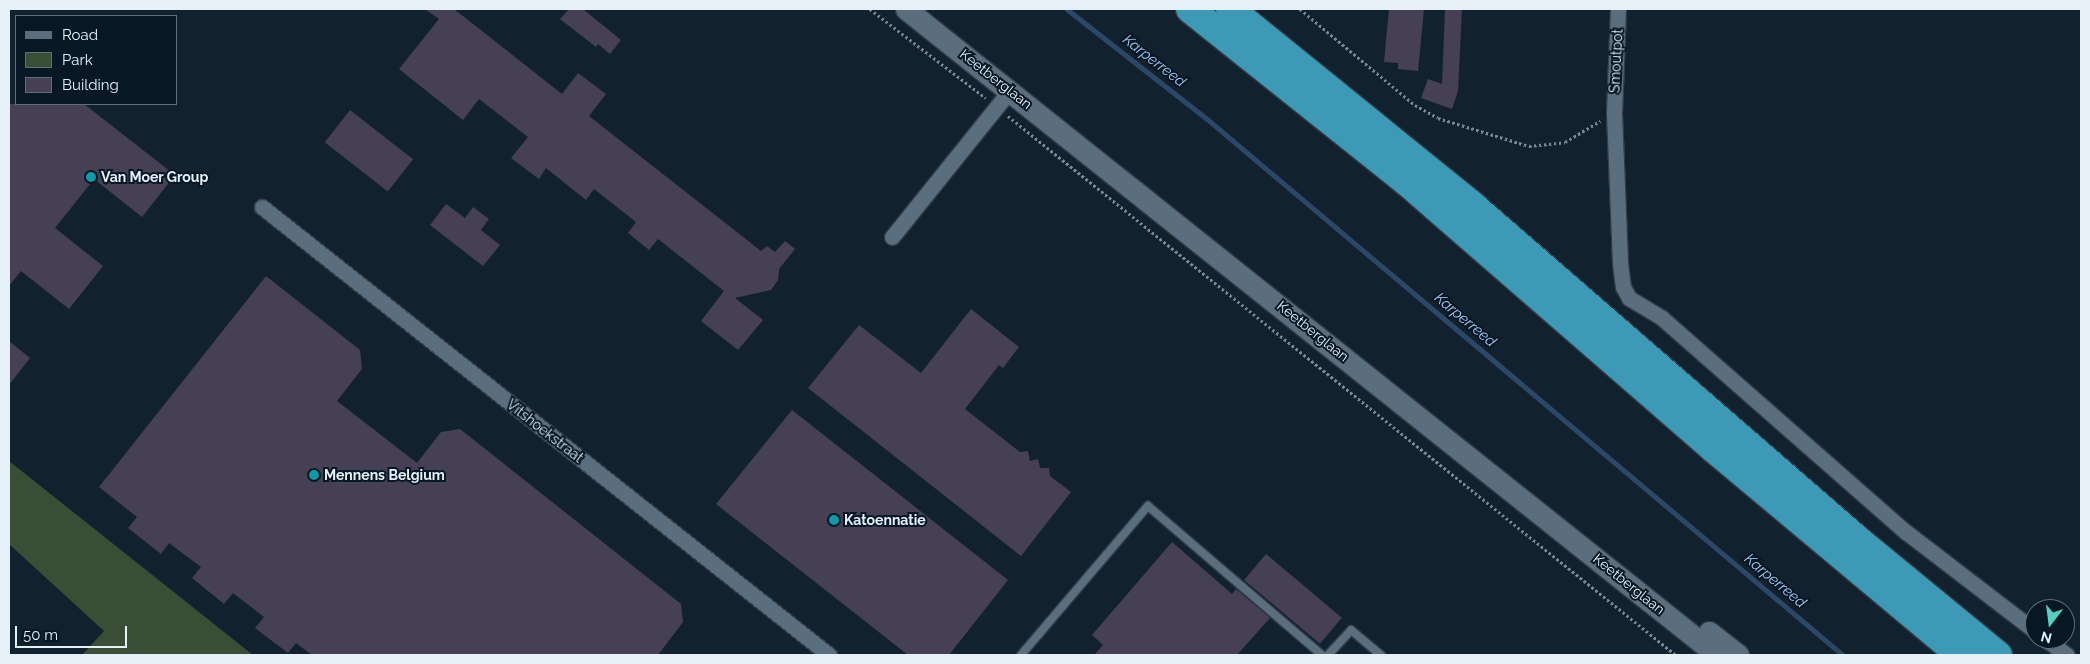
<!DOCTYPE html>
<html>
<head>
<meta charset="utf-8">
<style>
  body { margin:0 }
  #map { position:relative; width:2090px; height:664px; overflow:hidden; background:#11222e; font-family:Raleway,sans-serif }
  div>[style] { position:absolute }
  .green>* { inset:0; background:#3a4d35 }
  .stream>* { height:4.5px; margin:-2.25px; padding:0 2.25px; transform-origin:2.25px; border-radius:2.25px; background:#2c4868 }
  .building>* { inset:0; background:#454053; transform-origin:0 0 }
  .path>* { height:2.5px; margin-top:-1.25px; transform-origin:0; background:repeating-linear-gradient(90deg,#7a8892 0 2.5px,transparent 0 5px) }
  .roads { filter:drop-shadow(1px 0 #323d48) drop-shadow(-1px 0 #323d48) drop-shadow(0 1px #323d48) drop-shadow(0 -1px #323d48) }
  .lane>* { height:8px; margin:-4px; padding:0 4px; transform-origin:4px; border-radius:4px; background:#5b6e7d }
  .street>* { height:15px; margin:-7.5px; padding:0 7.5px; transform-origin:7.5px; border-radius:7.5px; background:#5b6e7d }
  .secondary>* { height:21px; margin:-10.5px; padding:0 10.5px; transform-origin:10.5px; border-radius:10.5px; background:#5b6e7d }
  .highway>* { height:28px; margin:-14px; padding:0 14px; transform-origin:14px; border-radius:14px; background:#3c9ab6 }
  .dots>* { width:14px; height:14px; translate:-50% -50%; box-sizing:border-box; border:2px solid #071824; border-radius:50% }
  span { translate:-50% -50%; white-space:nowrap; text-align:center; line-height:1.15; -webkit-text-stroke:4px #071824; paint-order:stroke }
  .street-label { font-size:14px; color:#e5f0f9 }
  .poi-label { font-size:14px; color:#e5f0f9; font-weight:700 }
  .left { translate:0 -50%; text-align:left }
  .water-label { font-size:15px; color:#a3caf7; font-style:italic }
  .frame { position:absolute; inset:0; border:10px solid #e5f0f9; pointer-events:none }
  .legend { position:absolute; left:15px; top:15px; width:162px; height:90px; box-sizing:border-box; background:#071824; border:1px solid #606e79; margin:0; padding:6px 9px; list-style:none; font-size:15px; color:#e5f0f9 }
  .legend li { display:flex; align-items:center; gap:10px; height:25px }
  .legend b { width:25px; border:1px solid #606e79 }
  .north { position:absolute; left:2025px; top:599px; width:50px; height:50px; box-sizing:border-box; background:#071824; border:1px solid #606e79; border-radius:50%; rotate:195deg; font-size:14px; font-weight:700; line-height:20px; text-align:center; color:#e5f0f9 }
  .north::after { content:''; display:block; margin:auto; width:18px; height:22px; background:#57cec1; clip-path:polygon(50% 0,100% 100%,50% 72%,0 100%) }
  .scale { position:absolute; left:15px; top:626px; width:112px; height:22px; box-sizing:border-box; border:2px solid #e5f0f9; border-top:0; padding-left:6px; font-size:15px; line-height:18px; white-space:nowrap; color:#e5f0f9; -webkit-text-stroke:4px #071824; paint-order:stroke }
</style>
</head>
<body>
<div id="map">
  <div class="green">
    <div style="clip-path:polygon(9px 461px,253px 655px,82px 655px,104px 631px,9px 544px)"></div>
  </div>
  <div class="stream">
    <div style="left:1067px;top:9px;width:177px;rotate:38.1deg"></div>
    <div style="left:1206px;top:118px;width:833px;rotate:40.13deg"></div>
  </div>
  <div class="building">
    <div style="clip-path:polygon(425px 9px,454px 9px,562px 94px,578px 73px,606px 94px,589px 116px,761px 251px,767px 246px,775px 252px,785px 241px,795px 249px,779px 269px,778px 280px,771px 290px,735px 298px,763px 320px,738px 350px,701px 321px,724px 291px,658px 239px,649px 250px,628px 233px,636px 222px,594px 189px,586px 200px,546px 168px,539px 179px,511px 158px,528px 137px,479px 99px,463px 120px,399px 69px,439px 19px)"></div>
    <div style="clip-path:polygon(569px 9px,583px 9px,621px 40px,610px 54px,598px 44px,596px 47px,560px 19px)"></div>
    <div style="clip-path:polygon(1389px 9px,1424px 9px,1418px 71px,1398px 69px,1398px 63px,1384px 62px)"></div>
    <div style="clip-path:polygon(1445px 9px,1462px 9px,1458px 91px,1452px 109px,1421px 98px,1428px 79px,1442px 84px)"></div>
    <div style="clip-path:polygon(9px 104px,84px 104px,175px 175px,142px 217px,94px 179px,55px 228px,103px 266px,69px 309px,21px 271px,9px 286px)"></div>
    <div style="left:350px;top:110px;width:80px;height:41px;rotate:38deg"></div>
    <div style="clip-path:polygon(446px 204px,465px 218px,473px 207px,489px 219px,481px 230px,500px 245px,483px 266px,430px 225px)"></div>
    <div style="clip-path:polygon(266px 276px,360px 350px,362px 369px,337px 401px,417px 463px,441px 432px,460px 429px,681px 604px,683px 622px,658px 655px,312px 655px,296px 643px,288px 653px,255px 628px,264px 617px,233px 593px,224px 604px,192px 578px,201px 567px,169px 543px,161px 554px,128px 528px,137px 517px,99px 487px)"></div>
    <div style="clip-path:polygon(971px 309px,1019px 347px,1003px 368px,999px 365px,965px 409px,1020px 452px,1028px 451px,1030px 461px,1038px 459px,1040px 468px,1049px 468px,1050px 476px,1071px 492px,1021px 556px,808px 388px,859px 325px,921px 373px)"></div>
    <div style="clip-path:polygon(9px 341px,30px 358px,9px 385px)"></div>
    <div style="clip-path:polygon(792px 410px,1008px 580px,949px 655px,908px 655px,716px 504px)"></div>
    <div style="clip-path:polygon(1172px 542px,1232px 594px,1236px 589px,1270px 618px,1237px 655px,1094px 655px,1103px 645px,1092px 635px)"></div>
    <div style="left:1266px;top:554px;width:99px;height:34px;rotate:40deg"></div>
  </div>
  <div class="path">
    <div style="left:870px;top:9px;width:146px;rotate:37.5deg"></div>
    <div style="left:1300px;top:9px;width:150px;rotate:39.9deg"></div>
    <div style="left:1415px;top:105px;width:26px;rotate:29deg"></div>
    <div style="left:1438px;top:118px;width:95px;rotate:17.1deg"></div>
    <div style="left:1529px;top:146px;width:36px;rotate:-6deg"></div>
    <div style="left:1565px;top:142px;width:41px;rotate:-31deg"></div>
    <div style="left:1008px;top:116px;width:858px;rotate:38.9deg"></div>
  </div>
  <div class="roads">
    <div class="lane">
      <div style="left:1021px;top:655px;width:196px;rotate:-49.6deg"></div>
      <div style="left:1148px;top:506px;width:229px;rotate:40.6deg"></div>
      <div style="left:1328px;top:655px;width:34px;rotate:-47deg"></div>
      <div style="left:1351px;top:630px;width:39px;rotate:40deg"></div>
    </div>
    <div class="street">
      <div style="left:1618px;top:9px;width:104px;rotate:92.2deg"></div>
      <div style="left:1614px;top:113px;width:150px;rotate:87.7deg"></div>
      <div style="left:1620px;top:263px;width:24px;rotate:83deg"></div>
      <div style="left:1623px;top:287px;width:13px;rotate:61deg"></div>
      <div style="left:1629px;top:298px;width:39px;rotate:31deg"></div>
      <div style="left:1662px;top:318px;width:325px;rotate:41.3deg"></div>
      <div style="left:1906px;top:532px;width:163px;rotate:37.5deg"></div>
      <div style="left:262px;top:207px;width:723px;rotate:38.31deg"></div>
      <div style="left:892px;top:237px;width:189px;rotate:-51.2deg"></div>
      <div style="left:2045px;top:639px;width:27px;rotate:36deg"></div>
    </div>
    <div class="secondary">
      <div style="left:906px;top:9px;width:1037px;rotate:38.54deg"></div>
      <div style="left:1709px;top:632px;width:37px;rotate:38deg"></div>
    </div>
    <div class="highway">
      <div style="left:1190px;top:9px;width:279px;rotate:38.6deg"></div>
      <div style="left:1408px;top:183px;width:405px;rotate:41deg"></div>
      <div style="left:1714px;top:449px;width:321px;rotate:39.9deg"></div>
      <div style="left:1230px;top:9px;width:313px;rotate:39deg"></div>
      <div style="left:1473px;top:206px;width:510px;rotate:40.94deg"></div>
      <div style="left:1858px;top:540px;width:181px;rotate:39.4deg"></div>
    </div>
  </div>
  <div class="dots">
    <div style="left:91px;top:177px;background:#0f9aa8"></div>
    <div style="left:314px;top:475px;background:#0f9aa8"></div>
    <div style="left:834px;top:520px;background:#0f9aa8"></div>
  </div>
  <div class="street-label">
    <span style="left:1616px;top:61px;rotate:-87deg">Smoutpot</span>
    <span style="left:996px;top:79px;rotate:38deg">Keetberglaan</span>
    <span style="left:1313px;top:331px;rotate:39deg">Keetberglaan</span>
    <span style="left:545px;top:431px;rotate:38deg">Vitshoekstraat</span>
    <span style="left:1629px;top:584px;rotate:39deg">Keetberglaan</span>
  </div>
  <div class="poi-label">
    <span class="left" style="left:101px;top:177px">Van Moer Group</span>
    <span class="left" style="left:324px;top:475px">Mennens Belgium</span>
    <span class="left" style="left:844px;top:520px">Katoennatie</span>
  </div>
  <div class="water-label">
    <span style="left:1154px;top:61px;rotate:38deg">Karperreed</span>
    <span style="left:1465px;top:320px;rotate:40deg">Karperreed</span>
    <span style="left:1775px;top:581px;rotate:40deg">Karperreed</span>
  </div>
  <div class="frame"></div>
  <ul class="legend">
  <li><b style="height:6px;background:#5b6e7d"></b>Road</li>
  <li><b style="height:14px;background:#3a4d35"></b>Park</li>
  <li><b style="height:14px;background:#454053"></b>Building</li>
  </ul>
  <div class="north">N</div>
  <div class="scale">50 m</div>
</div>
</body>
</html>
